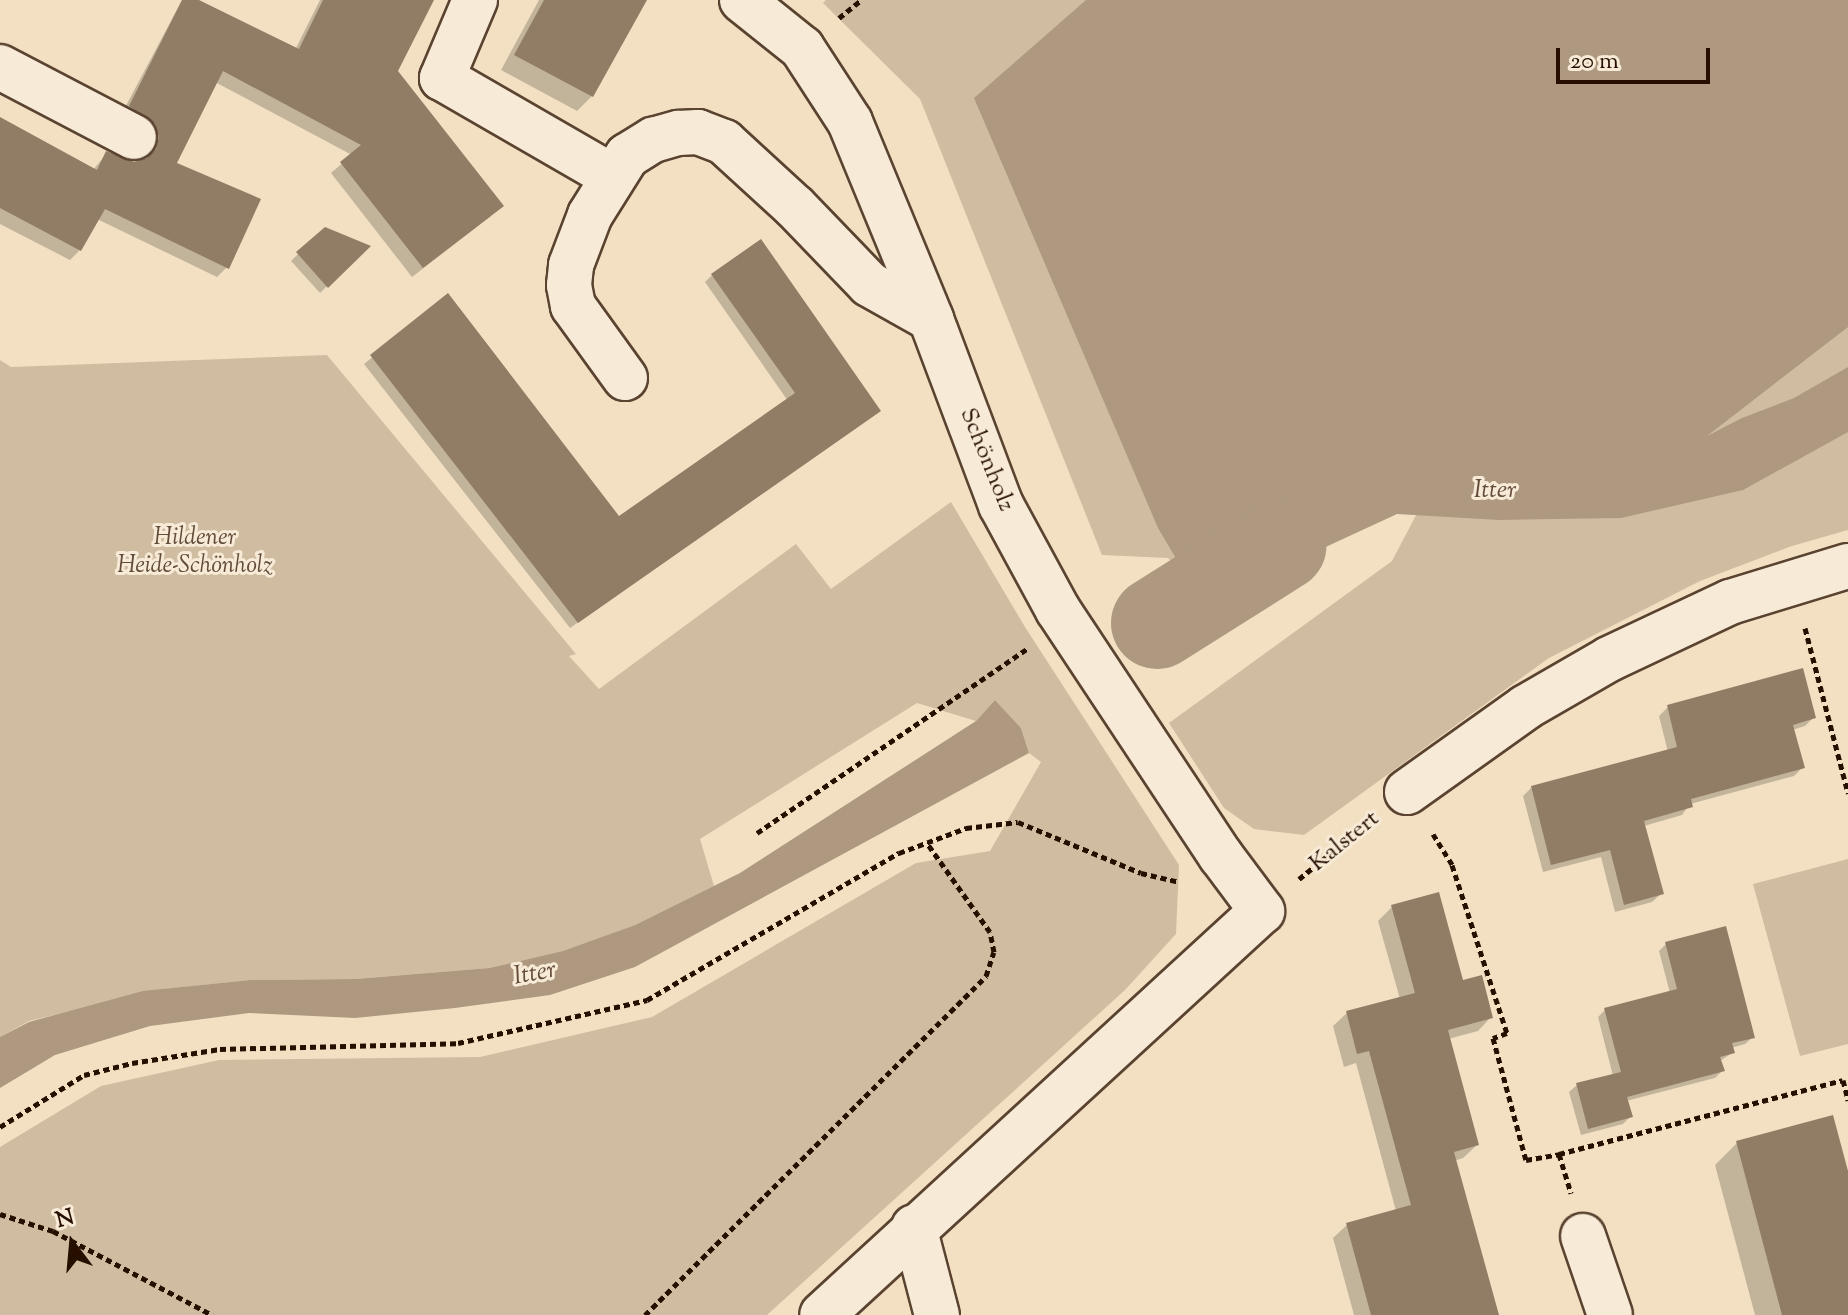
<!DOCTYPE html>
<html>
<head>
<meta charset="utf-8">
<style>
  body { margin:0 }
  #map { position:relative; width:1848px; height:1315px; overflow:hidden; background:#f3e0c2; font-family:"Sorts Mill Goudy",serif }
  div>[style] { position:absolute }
  .green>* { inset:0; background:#d0bca1 }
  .water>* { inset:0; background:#ae9980 }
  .shadow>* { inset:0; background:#0003 }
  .river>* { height:92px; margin:-46px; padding:0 46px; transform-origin:46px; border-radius:46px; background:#ae9980 }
  .building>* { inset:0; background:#917c65 }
  .path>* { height:5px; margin-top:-2.5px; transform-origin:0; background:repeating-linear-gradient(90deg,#270f00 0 6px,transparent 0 10px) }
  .roads { filter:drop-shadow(2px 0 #5a4330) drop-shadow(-2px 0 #5a4330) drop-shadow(0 2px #5a4330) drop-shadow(0 -2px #5a4330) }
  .minor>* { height:44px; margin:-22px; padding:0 22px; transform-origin:22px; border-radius:22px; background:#f7ebd7 }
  span { translate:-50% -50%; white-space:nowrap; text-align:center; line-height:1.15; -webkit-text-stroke:6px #f7ebd7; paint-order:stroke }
  .street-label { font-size:24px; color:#270f00 }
  .park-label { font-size:24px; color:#624c38; font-style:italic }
  .water-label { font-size:26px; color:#644d3a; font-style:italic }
  .north { position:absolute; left:32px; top:1203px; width:80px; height:80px; -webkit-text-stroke:6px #f7ebd7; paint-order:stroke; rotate:344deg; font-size:22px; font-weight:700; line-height:32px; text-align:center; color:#270f00 }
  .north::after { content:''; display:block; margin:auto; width:28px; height:36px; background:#270f00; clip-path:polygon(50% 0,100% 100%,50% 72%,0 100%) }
  .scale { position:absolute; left:1556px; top:48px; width:154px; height:36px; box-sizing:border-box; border:4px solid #270f00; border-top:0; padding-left:10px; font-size:24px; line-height:28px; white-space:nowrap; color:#270f00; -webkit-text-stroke:6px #f7ebd7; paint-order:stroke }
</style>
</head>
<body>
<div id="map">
  <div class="green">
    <div style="clip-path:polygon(826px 0,1848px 0,1848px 530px,1792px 546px,1700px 581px,1549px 658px,1304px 835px,1254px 829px,1224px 808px,1169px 723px,1392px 561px,1447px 456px,1190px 582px,1168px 558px,1102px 555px,920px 99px,823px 3px)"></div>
    <div style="clip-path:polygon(327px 355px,576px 654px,569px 656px,599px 689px,796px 544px,831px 589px,951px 502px,1025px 627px,1179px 865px,1176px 934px,1125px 990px,767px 1315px,0 1315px,0 1147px,101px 1086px,219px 1060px,480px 1057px,652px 1017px,916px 863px,990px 851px,1041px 762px,1029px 753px,1021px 728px,995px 700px,976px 721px,917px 703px,700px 839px,714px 886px,635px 925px,564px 951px,489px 968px,355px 979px,250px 980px,165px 989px,29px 1021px,0 1037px,0 360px,11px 367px)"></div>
    <div style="clip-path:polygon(1848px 859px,1848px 1044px,1800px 1056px,1753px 884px)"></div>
  </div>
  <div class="water">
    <div style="clip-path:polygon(1086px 0,1848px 0,1848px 327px,1707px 436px,1742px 418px,1794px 398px,1848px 367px,1848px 432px,1743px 490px,1621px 518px,1499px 520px,1397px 514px,1261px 577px,1200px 613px,1189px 631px,1164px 599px,1190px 582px,1158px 528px,974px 98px)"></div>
    <div style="clip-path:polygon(995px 700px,1021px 728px,1029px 753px,635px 967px,550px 995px,455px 1008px,355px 1018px,249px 1013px,150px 1026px,55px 1055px,0 1088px,0 1037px,29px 1022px,143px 991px,250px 980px,355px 979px,489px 968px,563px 951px,635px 925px,740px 873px,976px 721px)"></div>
  </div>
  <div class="shadow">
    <div style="clip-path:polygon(182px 0,194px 0,295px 50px,320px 0,432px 0,395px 71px,491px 216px,412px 277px,331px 173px,352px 155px,215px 82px,174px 164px,227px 267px,217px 277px,97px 219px,80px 250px,70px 260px,0 224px,0 119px,93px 170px,107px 153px,136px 164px,147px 160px,150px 146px,120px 117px)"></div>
    <div style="clip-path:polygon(539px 0,645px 0,592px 96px,577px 111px,501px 70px)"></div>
    <div style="clip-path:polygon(367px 247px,320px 293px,291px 261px,298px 254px)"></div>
    <div style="clip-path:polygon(712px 275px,879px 411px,570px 628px,364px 364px,448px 296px,619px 519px,788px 401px,705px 282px)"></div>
    <div style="clip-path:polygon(1668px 707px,1814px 717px,1805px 726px,1792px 730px,1803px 767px,1794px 776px,1690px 804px,1682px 815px,1644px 826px,1661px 894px,1652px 902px,1615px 912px,1601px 857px,1543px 872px,1523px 796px,1532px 787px,1668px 752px,1659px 716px)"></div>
    <div style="clip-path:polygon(1392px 907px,1491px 1017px,1478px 1031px,1448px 1039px,1477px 1145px,1463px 1158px,1454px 1161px,1496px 1315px,1354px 1315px,1333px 1238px,1347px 1225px,1396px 1211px,1356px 1063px,1344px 1067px,1333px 1026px,1347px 1013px,1400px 999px,1378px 921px)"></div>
    <div style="clip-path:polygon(1666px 944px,1753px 1037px,1745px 1044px,1731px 1048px,1732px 1053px,1720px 1061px,1722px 1071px,1715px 1078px,1626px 1101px,1630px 1117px,1623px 1124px,1581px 1135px,1569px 1092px,1577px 1085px,1613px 1076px,1598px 1017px,1605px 1010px,1670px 993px,1659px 951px)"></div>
    <div style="clip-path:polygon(1737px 1143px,1848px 1179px,1848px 1315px,1755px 1315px,1715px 1165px)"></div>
  </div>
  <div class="river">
    <div style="left:1157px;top:623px;width:146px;rotate:-32.2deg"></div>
  </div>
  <div class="building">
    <div style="clip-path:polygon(182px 0,199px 0,299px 49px,323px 0,434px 0,398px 71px,504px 206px,423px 268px,340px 162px,361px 145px,223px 71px,177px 163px,261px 199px,229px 269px,105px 209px,81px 251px,0 208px,0 117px,97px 170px,106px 151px,134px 162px,147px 158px,156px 149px,159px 137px,155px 124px,129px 106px)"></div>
    <div style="clip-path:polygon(544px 0,647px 0,593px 97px,514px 55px)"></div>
    <div style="clip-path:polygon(325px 227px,371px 246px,328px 288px,296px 252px)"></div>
    <div style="clip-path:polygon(761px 239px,881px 411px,578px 623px,370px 355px,448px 293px,619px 516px,795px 393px,711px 274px)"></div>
    <div style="clip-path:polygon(1803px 668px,1816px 718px,1793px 725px,1805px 768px,1691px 799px,1693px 807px,1644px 821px,1664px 894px,1624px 905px,1610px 850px,1551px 865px,1531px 786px,1677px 747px,1667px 705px)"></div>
    <div style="clip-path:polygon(1439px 892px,1463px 980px,1482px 975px,1493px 1018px,1448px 1030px,1479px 1145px,1454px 1152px,1499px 1315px,1371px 1315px,1346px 1223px,1411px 1205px,1369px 1051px,1357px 1054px,1346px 1011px,1415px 993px,1391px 905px)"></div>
    <div style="clip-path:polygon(1726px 926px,1755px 1038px,1732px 1043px,1735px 1053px,1720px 1057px,1725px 1071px,1627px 1097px,1633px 1117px,1588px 1129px,1576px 1083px,1621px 1072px,1604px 1008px,1677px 989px,1665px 942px)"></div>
    <div style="clip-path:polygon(1833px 1115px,1848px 1171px,1848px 1315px,1782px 1315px,1736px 1141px)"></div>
  </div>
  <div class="path">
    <div style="left:839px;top:18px;width:28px;rotate:-39deg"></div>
    <div style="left:1805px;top:628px;width:171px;rotate:75.4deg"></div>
    <div style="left:757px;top:833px;width:327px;rotate:-34.3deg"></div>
    <div style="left:1433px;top:834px;width:36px;rotate:58deg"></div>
    <div style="left:1452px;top:865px;width:177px;rotate:71.9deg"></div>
    <div style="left:1507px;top:1033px;width:15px;rotate:160deg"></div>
    <div style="left:1493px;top:1038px;width:126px;rotate:74.9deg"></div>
    <div style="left:1526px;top:1160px;width:34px;rotate:-10deg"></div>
    <div style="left:1559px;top:1154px;width:41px;rotate:72.9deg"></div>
    <div style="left:1299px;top:879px;width:90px;rotate:-39.2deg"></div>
    <div style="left:0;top:1127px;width:99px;rotate:-31.8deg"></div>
    <div style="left:84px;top:1075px;width:49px;rotate:-14deg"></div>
    <div style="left:132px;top:1063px;width:89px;rotate:-9deg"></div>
    <div style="left:220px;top:1049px;width:238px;rotate:-1.4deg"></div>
    <div style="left:458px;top:1043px;width:194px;rotate:-12.8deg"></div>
    <div style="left:647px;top:1000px;width:292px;rotate:-30.3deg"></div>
    <div style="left:899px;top:853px;width:72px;rotate:-20.5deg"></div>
    <div style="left:966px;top:828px;width:52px;rotate:-6.6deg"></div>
    <div style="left:1018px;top:822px;width:133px;rotate:22.5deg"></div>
    <div style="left:1141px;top:873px;width:37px;rotate:13deg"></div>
    <div style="left:1559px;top:1154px;width:293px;rotate:-14.6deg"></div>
    <div style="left:1843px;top:1080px;width:21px;rotate:76deg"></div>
    <div style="left:0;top:1214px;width:56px;rotate:17.8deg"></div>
    <div style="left:53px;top:1231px;width:180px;rotate:27.8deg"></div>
    <div style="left:645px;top:1315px;width:481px;rotate:-44.8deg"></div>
    <div style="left:986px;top:976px;width:25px;rotate:-72deg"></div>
    <div style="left:994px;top:952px;width:20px;rotate:-101deg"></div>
    <div style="left:990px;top:932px;width:109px;rotate:-125.3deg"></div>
  </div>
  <div class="roads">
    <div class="minor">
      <div style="left:475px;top:0;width:85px;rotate:112.9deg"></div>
      <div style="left:442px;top:78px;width:196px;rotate:30deg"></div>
      <div style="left:742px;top:0;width:77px;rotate:38.7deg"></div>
      <div style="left:802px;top:48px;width:88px;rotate:57deg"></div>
      <div style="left:850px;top:122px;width:213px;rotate:67.6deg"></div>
      <div style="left:931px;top:319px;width:199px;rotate:69.4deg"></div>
      <div style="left:1001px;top:505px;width:119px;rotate:61.5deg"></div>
      <div style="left:1058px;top:610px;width:295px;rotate:56.5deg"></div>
      <div style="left:1221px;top:856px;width:69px;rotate:53.3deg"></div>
      <div style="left:1262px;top:911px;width:597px;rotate:137.44deg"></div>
      <div style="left:0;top:67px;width:151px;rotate:27.6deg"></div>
      <div style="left:625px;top:378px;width:89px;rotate:-125.8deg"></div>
      <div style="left:573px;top:306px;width:21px;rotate:-101deg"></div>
      <div style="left:569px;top:285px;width:20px;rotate:-84deg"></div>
      <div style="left:571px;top:265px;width:53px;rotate:-69.2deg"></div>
      <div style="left:590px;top:215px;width:70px;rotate:-57.9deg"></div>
      <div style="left:627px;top:156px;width:31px;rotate:-32deg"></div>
      <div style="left:653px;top:140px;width:26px;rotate:-16deg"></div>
      <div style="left:678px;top:133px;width:20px;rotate:-3deg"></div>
      <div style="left:698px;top:132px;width:28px;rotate:21deg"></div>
      <div style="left:724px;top:142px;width:96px;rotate:42.5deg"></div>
      <div style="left:795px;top:207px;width:107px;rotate:46.1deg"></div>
      <div style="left:869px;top:284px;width:71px;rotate:29.4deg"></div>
      <div style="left:1407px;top:792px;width:146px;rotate:-35.5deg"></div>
      <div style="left:1526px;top:707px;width:96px;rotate:-30deg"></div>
      <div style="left:1609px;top:659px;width:134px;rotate:-25.2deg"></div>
      <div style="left:1730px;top:602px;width:123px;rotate:-17deg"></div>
      <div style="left:914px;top:1227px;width:91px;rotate:75.4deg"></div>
      <div style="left:1583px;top:1236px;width:83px;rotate:71.1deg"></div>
    </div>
  </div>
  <div class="street-label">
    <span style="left:986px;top:460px;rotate:68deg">Schönholz</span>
    <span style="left:1345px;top:842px;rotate:-39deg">Kalstert</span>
  </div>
  <div class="park-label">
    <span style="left:195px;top:553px">Hildener<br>Heide-Schönholz</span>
  </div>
  <div class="water-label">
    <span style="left:1495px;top:491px">Itter</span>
    <span style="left:535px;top:974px;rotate:-10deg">Itter</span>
  </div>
  <div class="north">N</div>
  <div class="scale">20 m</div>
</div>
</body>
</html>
